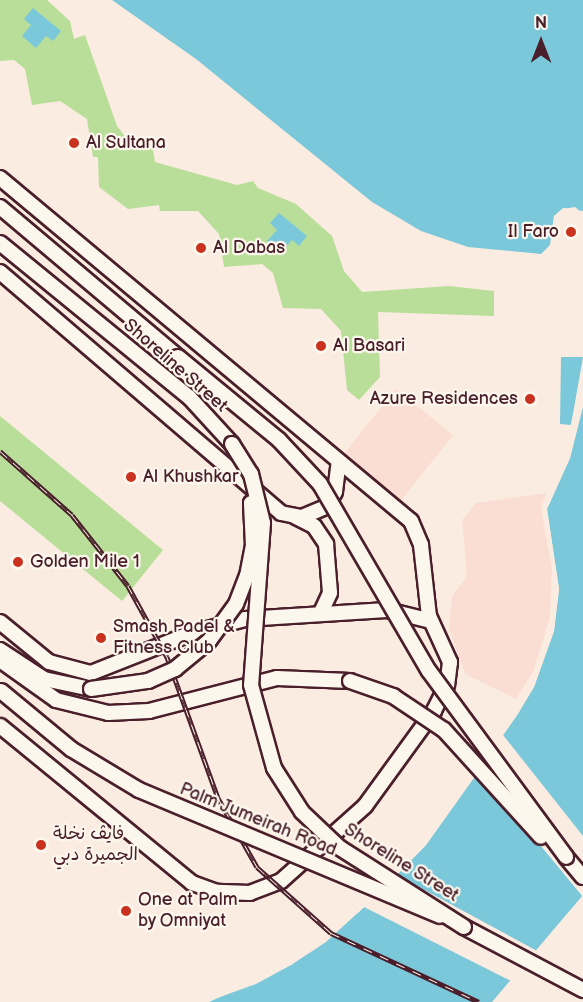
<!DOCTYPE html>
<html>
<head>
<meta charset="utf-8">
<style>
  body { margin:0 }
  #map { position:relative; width:583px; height:1002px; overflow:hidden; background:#fbece1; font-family:"Balsamiq Sans","Playpen Sans Arabic",sans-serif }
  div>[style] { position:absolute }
  .built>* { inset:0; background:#faded3 }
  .green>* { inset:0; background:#b9de99 }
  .water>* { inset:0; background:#7bc8da }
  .pier>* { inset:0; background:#fbece1 }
  .roads { filter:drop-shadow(2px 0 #4a1f2b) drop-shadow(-2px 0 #4a1f2b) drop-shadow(0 2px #4a1f2b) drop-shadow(0 -2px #4a1f2b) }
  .secondary>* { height:14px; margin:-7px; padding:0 7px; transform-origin:7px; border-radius:7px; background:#fbf7ec }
  .rail>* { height:5px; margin-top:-2.5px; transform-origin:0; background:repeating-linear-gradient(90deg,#fbf7ec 0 9px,#4a1f2b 0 18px); box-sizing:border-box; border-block:2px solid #4a1f2b }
  .bridges { filter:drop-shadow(2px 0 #4a1f2b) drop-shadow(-2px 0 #4a1f2b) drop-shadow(0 2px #4a1f2b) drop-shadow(0 -2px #4a1f2b) }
  .secondary-bridge>* { height:14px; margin:-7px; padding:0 7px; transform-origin:7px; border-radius:7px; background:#fbf7ec }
  .dots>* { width:16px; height:16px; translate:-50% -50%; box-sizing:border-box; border:3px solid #fbf7ec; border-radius:50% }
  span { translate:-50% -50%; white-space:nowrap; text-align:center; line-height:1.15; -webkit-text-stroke:4.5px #fbf7ec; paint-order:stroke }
  .poi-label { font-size:18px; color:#4a1f2b }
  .left { translate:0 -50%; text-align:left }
  .right { translate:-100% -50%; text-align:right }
  .street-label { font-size:18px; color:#4a1f2b }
  .north { position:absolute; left:511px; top:12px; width:60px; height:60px; -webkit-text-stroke:4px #fbf7ec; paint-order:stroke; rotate:0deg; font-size:16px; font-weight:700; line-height:24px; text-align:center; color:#4a1f2b }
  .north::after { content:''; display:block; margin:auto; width:21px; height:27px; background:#4a1f2b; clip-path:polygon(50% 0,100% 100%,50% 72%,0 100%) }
</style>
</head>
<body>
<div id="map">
  <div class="built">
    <div style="clip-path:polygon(396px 389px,453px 435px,399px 503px,348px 462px,346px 451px)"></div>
    <div style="clip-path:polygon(546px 493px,541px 509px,552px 568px,550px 617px,533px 672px,516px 699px,465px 674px,449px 629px,452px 596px,467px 577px,462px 520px,476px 503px)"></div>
  </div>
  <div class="green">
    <div style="clip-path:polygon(0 0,47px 0,70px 21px,74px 39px,85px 35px,117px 126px,131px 144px,145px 143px,153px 150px,155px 162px,237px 185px,253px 181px,258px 188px,296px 204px,332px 236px,344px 271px,362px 292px,449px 286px,494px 291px,494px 316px,378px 312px,380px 377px,359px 400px,347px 390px,341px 331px,321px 309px,283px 308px,273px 273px,262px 264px,224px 267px,219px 234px,198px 211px,160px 211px,159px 205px,128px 209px,99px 187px,98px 157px,93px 157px,87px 119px,60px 101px,32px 105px,25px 69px,14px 60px,0 61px)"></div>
    <div style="clip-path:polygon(0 416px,163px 550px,122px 601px,0 501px)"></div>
  </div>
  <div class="water">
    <div style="clip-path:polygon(112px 0,583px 0,583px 211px,563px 208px,554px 216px,550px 245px,541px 254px,468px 247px,421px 231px,372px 202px,196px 59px)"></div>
    <div style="clip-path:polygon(33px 8px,61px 31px,53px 41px,46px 36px,36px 48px,22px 36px,31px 25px,24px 19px)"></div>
    <div style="clip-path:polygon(279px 213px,307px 236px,299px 246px,292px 240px,282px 252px,267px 241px,277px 230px,270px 223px)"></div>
    <div style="clip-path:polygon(561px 357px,583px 357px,571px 425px,560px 424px)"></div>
    <div style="clip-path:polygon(583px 407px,583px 895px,492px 1002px,209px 1002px,291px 965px,359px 912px,426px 845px,518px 714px,534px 687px,554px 631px,559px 589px,547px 509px,570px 458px)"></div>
  </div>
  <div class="pier">
    <div style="clip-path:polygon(575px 207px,583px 214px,564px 211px,556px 217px,552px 247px,554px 216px,563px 209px)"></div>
    <div style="clip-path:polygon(583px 375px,574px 426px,570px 428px,580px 387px)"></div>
    <div style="clip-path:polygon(583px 404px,570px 458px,547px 509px,559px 589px,554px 631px,534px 687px,503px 735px,583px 836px,583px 897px,479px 771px,426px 845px,397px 875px,539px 952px,513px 982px,364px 907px,326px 942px,291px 965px,256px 984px,206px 1002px,324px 939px,385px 882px,441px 821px,515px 713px,531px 686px,551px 631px,556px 589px,544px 508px)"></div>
  </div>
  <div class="roads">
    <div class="secondary">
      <div style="left:0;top:178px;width:535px;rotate:39.85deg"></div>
      <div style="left:411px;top:521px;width:26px;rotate:67deg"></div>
      <div style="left:421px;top:545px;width:71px;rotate:83.6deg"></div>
      <div style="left:429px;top:616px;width:51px;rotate:65.5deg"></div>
      <div style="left:450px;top:662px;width:23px;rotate:97deg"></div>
      <div style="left:447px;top:685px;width:29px;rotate:117deg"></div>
      <div style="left:434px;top:711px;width:117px;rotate:126deg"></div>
      <div style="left:365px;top:806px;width:113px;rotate:138.2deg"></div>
      <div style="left:281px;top:881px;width:33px;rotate:159deg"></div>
      <div style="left:250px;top:893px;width:33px;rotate:-178deg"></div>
      <div style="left:217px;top:892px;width:27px;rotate:-160deg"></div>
      <div style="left:192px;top:883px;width:248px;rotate:-140.7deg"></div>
      <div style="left:0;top:207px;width:233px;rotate:40.1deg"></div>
      <div style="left:0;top:243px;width:244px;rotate:39.2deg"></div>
      <div style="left:189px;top:397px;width:64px;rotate:47.5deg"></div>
      <div style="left:0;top:272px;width:370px;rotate:40.6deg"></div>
      <div style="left:281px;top:513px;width:21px;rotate:11deg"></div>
      <div style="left:302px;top:517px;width:26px;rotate:-23deg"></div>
      <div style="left:326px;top:507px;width:17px;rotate:-59deg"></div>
      <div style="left:335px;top:492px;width:31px;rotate:-83deg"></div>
      <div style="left:296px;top:517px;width:20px;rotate:27deg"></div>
      <div style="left:314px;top:526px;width:22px;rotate:56deg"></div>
      <div style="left:326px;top:544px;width:49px;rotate:85.3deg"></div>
      <div style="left:330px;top:593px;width:23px;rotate:115deg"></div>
      <div style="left:0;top:622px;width:63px;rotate:39.2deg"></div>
      <div style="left:49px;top:662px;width:43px;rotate:14.7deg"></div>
      <div style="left:91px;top:673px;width:109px;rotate:-21.6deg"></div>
      <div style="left:192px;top:633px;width:55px;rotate:-14.8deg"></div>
      <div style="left:245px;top:619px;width:142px;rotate:-3.6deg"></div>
      <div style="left:387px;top:610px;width:45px;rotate:14deg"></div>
      <div style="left:0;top:650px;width:53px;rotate:33.4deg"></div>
      <div style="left:44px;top:679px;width:48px;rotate:12deg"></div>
      <div style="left:0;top:660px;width:69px;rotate:35.5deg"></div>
      <div style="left:56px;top:700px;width:54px;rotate:14deg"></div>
      <div style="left:108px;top:713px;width:41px;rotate:-2.8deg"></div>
      <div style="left:149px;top:711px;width:132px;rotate:-14.5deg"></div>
      <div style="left:277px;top:678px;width:73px;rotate:2.4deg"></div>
      <div style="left:566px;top:857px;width:26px;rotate:50deg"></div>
      <div style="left:464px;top:927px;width:135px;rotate:27.9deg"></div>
    </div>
  </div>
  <div class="rail">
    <div style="left:0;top:451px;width:96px;rotate:41.6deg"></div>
    <div style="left:72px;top:515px;width:90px;rotate:51.7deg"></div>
    <div style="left:128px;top:586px;width:81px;rotate:61.2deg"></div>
    <div style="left:167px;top:657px;width:150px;rotate:70.1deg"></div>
    <div style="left:218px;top:798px;width:79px;rotate:60.5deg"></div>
    <div style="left:257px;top:867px;width:99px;rotate:41.7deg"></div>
    <div style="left:331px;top:933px;width:163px;rotate:25deg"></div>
  </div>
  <div class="bridges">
    <div class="secondary-bridge">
      <div style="left:178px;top:357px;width:131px;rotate:39.4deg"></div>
      <div style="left:279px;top:440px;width:60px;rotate:47deg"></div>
      <div style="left:320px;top:484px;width:216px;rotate:59.8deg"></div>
      <div style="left:429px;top:671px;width:231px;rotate:53.6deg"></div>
      <div style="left:232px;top:444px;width:36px;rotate:58deg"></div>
      <div style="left:251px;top:474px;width:50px;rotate:76.2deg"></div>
      <div style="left:263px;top:523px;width:162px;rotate:94.2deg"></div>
      <div style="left:251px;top:685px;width:86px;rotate:74.5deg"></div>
      <div style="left:274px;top:768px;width:52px;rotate:57.5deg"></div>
      <div style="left:302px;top:812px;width:52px;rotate:43.5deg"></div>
      <div style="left:340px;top:848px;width:147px;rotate:32.5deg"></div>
      <div style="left:350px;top:681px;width:46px;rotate:19.2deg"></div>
      <div style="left:393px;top:696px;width:61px;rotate:33.7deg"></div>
      <div style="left:444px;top:730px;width:144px;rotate:47.8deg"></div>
      <div style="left:91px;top:689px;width:58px;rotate:-8deg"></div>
      <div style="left:148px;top:681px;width:30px;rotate:-24deg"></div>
      <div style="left:175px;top:669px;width:44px;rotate:-39.5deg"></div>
      <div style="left:209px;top:641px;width:46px;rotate:-53.9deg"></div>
      <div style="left:236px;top:604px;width:30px;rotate:-69deg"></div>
      <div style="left:247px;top:576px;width:31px;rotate:-79deg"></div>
      <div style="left:253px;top:546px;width:43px;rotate:-92.7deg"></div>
      <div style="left:1px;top:691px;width:91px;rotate:39.6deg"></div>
      <div style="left:71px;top:749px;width:79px;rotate:31.1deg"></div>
      <div style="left:139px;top:790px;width:326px;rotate:22.7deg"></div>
    </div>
  </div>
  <div class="dots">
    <div style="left:74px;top:143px;background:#c8321e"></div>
    <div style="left:571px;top:232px;background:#c8321e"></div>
    <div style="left:201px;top:248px;background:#c8321e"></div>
    <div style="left:321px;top:346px;background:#c8321e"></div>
    <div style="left:530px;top:399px;background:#c8321e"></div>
    <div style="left:131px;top:477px;background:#c8321e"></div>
    <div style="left:18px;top:562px;background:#c8321e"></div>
    <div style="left:101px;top:638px;background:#c8321e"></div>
    <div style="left:41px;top:845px;background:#c8321e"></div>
    <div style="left:126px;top:911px;background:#c8321e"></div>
  </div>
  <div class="poi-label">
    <span class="left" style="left:86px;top:143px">Al Sultana</span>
    <span class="right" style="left:559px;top:232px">Il Faro</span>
    <span class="left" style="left:213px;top:248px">Al Dabas</span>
    <span class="left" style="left:333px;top:346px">Al Basari</span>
    <span class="right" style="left:518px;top:399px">Azure Residences</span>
    <span class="left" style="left:143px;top:477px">Al Khushkar</span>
    <span class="left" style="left:30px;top:562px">Golden Mile 1</span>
    <span class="left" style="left:113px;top:638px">Smash Padel &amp;<br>Fitness Club</span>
    <span class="left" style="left:53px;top:845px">فايڤ نخلة<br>الجميرة دبي</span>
    <span class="left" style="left:138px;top:911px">One at Palm<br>by Omniyat</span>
  </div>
  <div class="street-label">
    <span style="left:175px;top:366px;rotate:41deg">Shoreline Street</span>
    <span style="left:258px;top:820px;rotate:22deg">Palm Jumeirah Road</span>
    <span style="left:401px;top:863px;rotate:32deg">Shoreline Street</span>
  </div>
  <div class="north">N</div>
</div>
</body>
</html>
